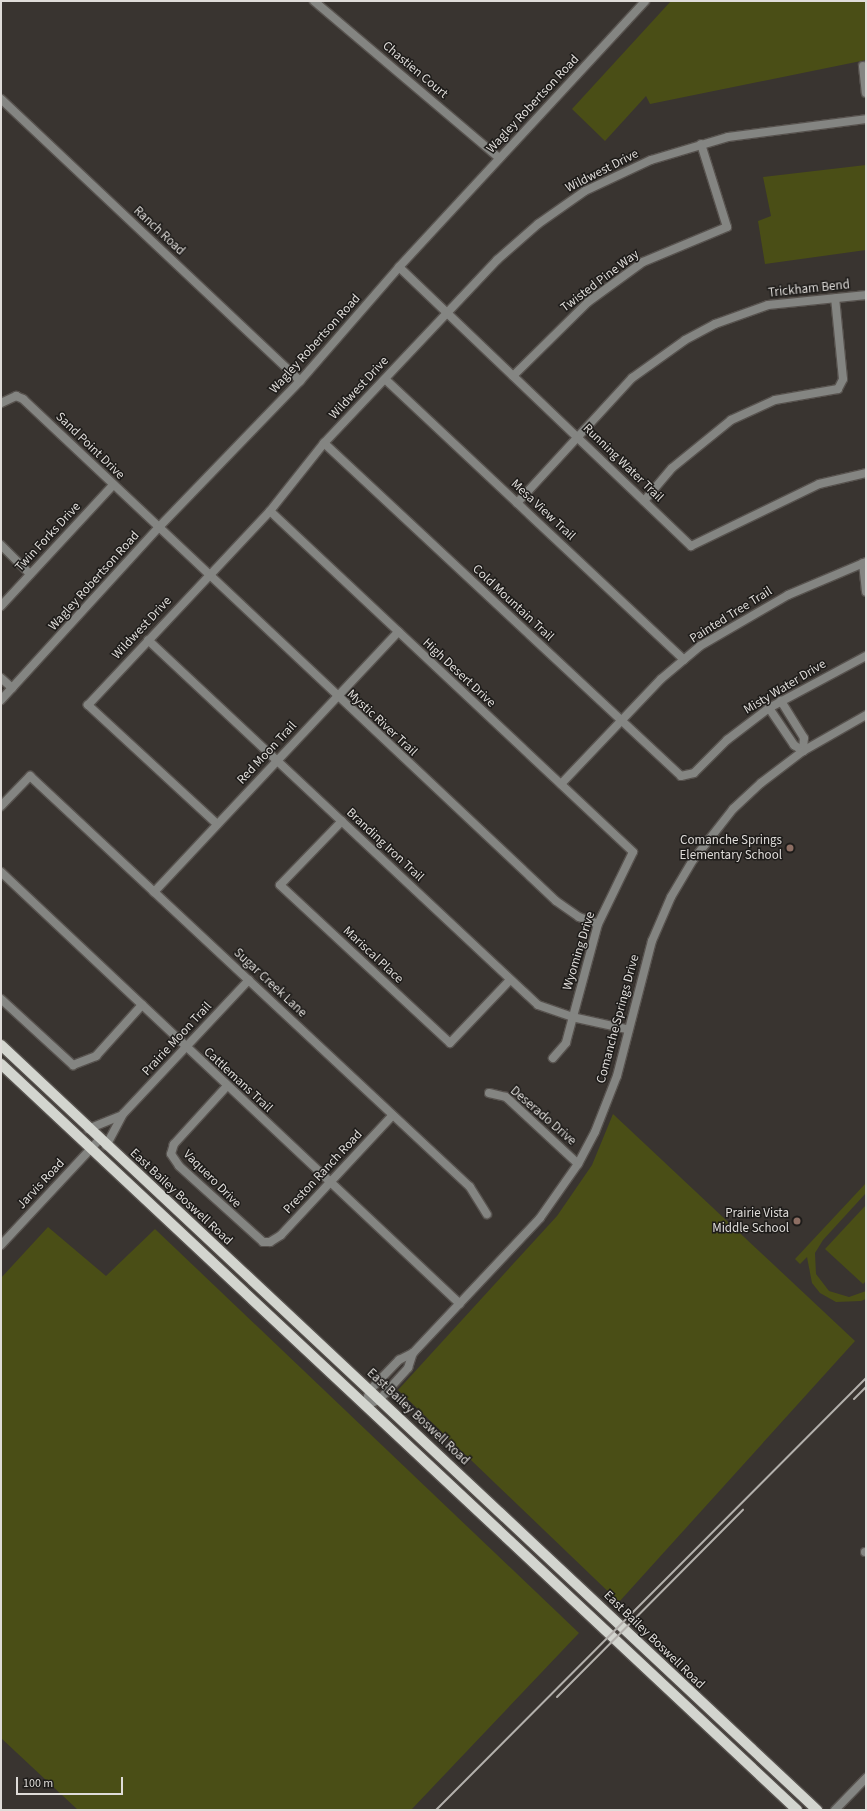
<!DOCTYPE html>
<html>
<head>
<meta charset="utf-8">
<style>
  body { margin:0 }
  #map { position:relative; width:867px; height:1811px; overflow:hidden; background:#393430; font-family:"Source Sans 3",sans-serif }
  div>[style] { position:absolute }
  .green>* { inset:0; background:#4a4e16 }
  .roads { filter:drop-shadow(1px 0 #57524e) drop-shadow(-1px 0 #57524e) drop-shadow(0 1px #57524e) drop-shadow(0 -1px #57524e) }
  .minor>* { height:8px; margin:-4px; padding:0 4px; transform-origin:4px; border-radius:4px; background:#848582 }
  .major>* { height:10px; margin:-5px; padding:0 5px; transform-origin:5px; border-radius:5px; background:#d3d5cf }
  .rail>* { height:2px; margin:-1px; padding:0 1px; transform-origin:1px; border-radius:1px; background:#b3b0ac }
  .dots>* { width:11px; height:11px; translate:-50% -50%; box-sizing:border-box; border:2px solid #1e1c1a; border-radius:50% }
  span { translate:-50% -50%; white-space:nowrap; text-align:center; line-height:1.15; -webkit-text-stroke:3px #1e1c1a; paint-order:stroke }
  .street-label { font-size:13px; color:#dfdcd9 }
  .poi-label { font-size:13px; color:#dfdcd9 }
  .right { translate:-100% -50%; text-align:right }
  .frame { position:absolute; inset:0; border:2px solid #dfdcd9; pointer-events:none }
  .scale { position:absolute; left:16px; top:1777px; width:107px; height:18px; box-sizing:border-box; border:2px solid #dfdcd9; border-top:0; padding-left:5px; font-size:12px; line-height:14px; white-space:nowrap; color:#dfdcd9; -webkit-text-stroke:3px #1e1c1a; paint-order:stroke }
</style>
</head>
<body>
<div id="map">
  <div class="green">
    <div style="clip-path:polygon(671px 1px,866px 1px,866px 60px,650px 104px,646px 96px,605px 141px,572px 109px)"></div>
    <div style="clip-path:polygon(866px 165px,866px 250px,765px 264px,758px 221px,771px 216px,763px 177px)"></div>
    <div style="clip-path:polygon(613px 1114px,855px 1341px,619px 1602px,398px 1390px,557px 1216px,592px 1165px)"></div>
    <div style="clip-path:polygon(866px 1183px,866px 1193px,823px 1240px,815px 1253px,816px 1274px,829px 1291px,849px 1297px,866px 1291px,866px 1299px,861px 1301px,836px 1302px,820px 1293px,812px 1283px,807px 1257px,800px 1264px,795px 1259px)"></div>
    <div style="clip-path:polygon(866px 1205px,866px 1281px,863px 1284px,825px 1249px)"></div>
    <div style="clip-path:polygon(48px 1227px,106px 1276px,155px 1229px,579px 1633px,411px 1810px,78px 1810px,1px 1738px,1px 1278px)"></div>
  </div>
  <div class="roads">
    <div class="minor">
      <div style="left:314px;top:1px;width:243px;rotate:40.3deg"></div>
      <div style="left:863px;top:66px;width:27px;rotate:84deg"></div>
      <div style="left:1px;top:99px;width:411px;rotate:43.3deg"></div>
      <div style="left:399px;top:267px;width:404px;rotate:43.7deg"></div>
      <div style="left:691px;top:546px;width:142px;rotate:-25.8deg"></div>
      <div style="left:819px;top:484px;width:48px;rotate:-13.2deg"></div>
      <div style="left:513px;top:376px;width:105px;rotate:-44.6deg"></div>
      <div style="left:588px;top:302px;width:68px;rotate:-36deg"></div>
      <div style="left:643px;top:262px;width:91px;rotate:-22.6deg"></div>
      <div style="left:727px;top:227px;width:87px;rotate:-107.4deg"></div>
      <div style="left:385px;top:379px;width:410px;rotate:43.2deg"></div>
      <div style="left:1px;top:403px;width:17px;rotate:-25deg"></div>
      <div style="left:16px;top:396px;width:8px;rotate:23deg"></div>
      <div style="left:23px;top:399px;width:732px;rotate:43.28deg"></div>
      <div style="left:556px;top:901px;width:28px;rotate:35deg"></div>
      <div style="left:579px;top:917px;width:20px;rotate:20deg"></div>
      <div style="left:324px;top:443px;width:488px;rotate:43deg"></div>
      <div style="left:681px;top:776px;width:13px;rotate:-13deg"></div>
      <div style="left:694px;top:773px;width:47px;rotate:-45deg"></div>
      <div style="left:727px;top:740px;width:53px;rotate:-37.3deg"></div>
      <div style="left:769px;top:708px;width:110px;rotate:-28.2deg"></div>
      <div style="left:644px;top:501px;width:43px;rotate:-49.7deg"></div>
      <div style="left:672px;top:468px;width:76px;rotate:-39.1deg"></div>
      <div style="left:731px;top:420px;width:48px;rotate:-24.4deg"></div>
      <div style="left:775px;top:400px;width:64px;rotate:-9.9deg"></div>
      <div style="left:838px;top:389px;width:11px;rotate:-63deg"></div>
      <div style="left:843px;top:379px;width:81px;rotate:-95.6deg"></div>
      <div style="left:517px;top:503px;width:170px;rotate:-47.4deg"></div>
      <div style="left:632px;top:378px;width:65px;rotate:-35.6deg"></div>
      <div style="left:685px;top:340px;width:34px;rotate:-28deg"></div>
      <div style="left:715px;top:324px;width:56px;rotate:-19.7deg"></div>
      <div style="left:768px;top:305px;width:99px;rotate:-5.8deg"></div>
      <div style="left:270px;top:511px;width:498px;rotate:43.2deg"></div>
      <div style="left:633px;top:852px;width:80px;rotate:115.9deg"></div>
      <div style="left:598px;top:924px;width:123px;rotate:105.1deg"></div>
      <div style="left:566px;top:1043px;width:20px;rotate:131deg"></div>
      <div style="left:1px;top:545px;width:41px;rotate:45deg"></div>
      <div style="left:863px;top:563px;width:29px;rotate:84deg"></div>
      <div style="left:1px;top:606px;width:165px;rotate:-47.2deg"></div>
      <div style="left:148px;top:640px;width:534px;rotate:43.1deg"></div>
      <div style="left:538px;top:1005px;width:36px;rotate:19deg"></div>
      <div style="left:572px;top:1017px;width:55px;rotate:12.5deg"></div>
      <div style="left:1px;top:678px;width:15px;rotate:42deg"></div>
      <div style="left:1px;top:700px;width:234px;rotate:-47.6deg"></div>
      <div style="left:159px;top:527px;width:203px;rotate:-46deg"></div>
      <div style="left:300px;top:381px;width:151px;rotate:-49deg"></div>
      <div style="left:399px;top:267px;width:362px;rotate:-47.2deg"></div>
      <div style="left:769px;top:708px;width:45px;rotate:56deg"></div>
      <div style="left:794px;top:745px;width:11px;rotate:34deg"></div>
      <div style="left:803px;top:751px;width:13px;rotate:-86deg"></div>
      <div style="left:804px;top:738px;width:44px;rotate:-121.9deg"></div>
      <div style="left:561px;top:784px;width:145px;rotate:-46.4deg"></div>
      <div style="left:661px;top:679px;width:51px;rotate:-40.2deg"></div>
      <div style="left:700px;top:646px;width:102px;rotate:-30.1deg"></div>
      <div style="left:788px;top:595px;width:85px;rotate:-22.9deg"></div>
      <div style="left:1px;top:806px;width:42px;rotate:-46deg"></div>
      <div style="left:30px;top:776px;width:602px;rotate:43.05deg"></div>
      <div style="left:470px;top:1187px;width:32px;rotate:58deg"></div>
      <div style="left:342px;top:821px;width:89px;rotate:134.1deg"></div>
      <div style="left:280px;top:885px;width:232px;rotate:42.9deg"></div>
      <div style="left:450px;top:1043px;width:87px;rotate:-46.4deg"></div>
      <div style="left:217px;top:824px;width:176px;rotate:-137.3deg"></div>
      <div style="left:88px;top:705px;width:266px;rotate:-46.8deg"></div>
      <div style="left:270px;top:511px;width:87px;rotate:-51.5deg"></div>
      <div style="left:324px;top:443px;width:252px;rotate:-46.6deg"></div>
      <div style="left:497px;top:260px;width:55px;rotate:-41.3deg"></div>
      <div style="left:538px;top:224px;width:57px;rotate:-35.1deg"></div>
      <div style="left:585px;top:191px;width:73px;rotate:-25.2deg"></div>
      <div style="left:651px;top:160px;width:80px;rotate:-16.6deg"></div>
      <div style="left:728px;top:137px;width:139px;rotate:-7.4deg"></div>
      <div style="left:1px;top:872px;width:630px;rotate:43.26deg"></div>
      <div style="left:154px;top:892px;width:357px;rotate:-46.8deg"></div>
      <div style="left:1px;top:999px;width:98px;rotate:42.5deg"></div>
      <div style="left:73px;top:1065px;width:25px;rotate:-21deg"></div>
      <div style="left:96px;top:1056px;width:69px;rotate:-48deg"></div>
      <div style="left:227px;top:1086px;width:79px;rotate:132.4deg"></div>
      <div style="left:174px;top:1144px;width:10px;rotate:107deg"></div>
      <div style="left:171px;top:1154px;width:14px;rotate:56deg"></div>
      <div style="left:179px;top:1166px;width:113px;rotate:42.1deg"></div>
      <div style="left:263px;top:1242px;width:7px"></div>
      <div style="left:270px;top:1242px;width:13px;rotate:-32deg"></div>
      <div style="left:281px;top:1235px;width:163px;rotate:-47deg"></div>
      <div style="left:489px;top:1093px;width:17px;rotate:13deg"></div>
      <div style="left:506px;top:1097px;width:98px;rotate:42.9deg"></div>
      <div style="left:88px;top:1129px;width:35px;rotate:-22deg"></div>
      <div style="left:106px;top:1146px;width:36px;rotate:-62deg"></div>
      <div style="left:123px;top:1114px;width:184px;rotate:-46.8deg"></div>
      <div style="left:1px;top:1245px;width:144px;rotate:-47deg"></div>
      <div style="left:365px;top:1406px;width:17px;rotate:-73deg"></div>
      <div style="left:370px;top:1390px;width:42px;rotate:-46deg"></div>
      <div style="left:399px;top:1360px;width:16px;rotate:-27deg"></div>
      <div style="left:413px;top:1353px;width:185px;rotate:-46.7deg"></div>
      <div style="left:540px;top:1218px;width:66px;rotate:-54.9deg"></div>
      <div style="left:578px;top:1164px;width:36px;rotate:-62deg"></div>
      <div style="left:595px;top:1132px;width:60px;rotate:-68.6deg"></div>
      <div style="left:617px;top:1076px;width:139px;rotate:-75.5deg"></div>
      <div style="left:652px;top:941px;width:48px;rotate:-66.6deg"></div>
      <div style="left:671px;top:897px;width:43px;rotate:-59.3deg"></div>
      <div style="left:693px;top:860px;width:65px;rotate:-51.9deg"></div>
      <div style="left:733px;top:809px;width:38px;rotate:-43deg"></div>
      <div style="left:761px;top:783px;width:53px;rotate:-37.3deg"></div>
      <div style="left:803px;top:751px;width:73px;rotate:-29.7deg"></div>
      <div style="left:365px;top:1406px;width:17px;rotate:-25deg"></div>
      <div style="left:380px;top:1399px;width:42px;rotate:-47.9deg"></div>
      <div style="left:408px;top:1368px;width:16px;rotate:-72deg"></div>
      <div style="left:865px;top:1552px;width:1px"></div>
      <div style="left:835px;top:1810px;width:45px;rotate:-45.9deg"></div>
    </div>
    <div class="major">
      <div style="left:1px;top:1045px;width:1119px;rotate:43.15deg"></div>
      <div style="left:1px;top:1064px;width:1091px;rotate:43.14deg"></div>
    </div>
  </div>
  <div class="rail">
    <div style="left:854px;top:1399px;width:17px;rotate:-45deg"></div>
    <div style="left:557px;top:1697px;width:264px;rotate:-45.2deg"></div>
    <div style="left:436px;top:1810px;width:610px;rotate:-45.13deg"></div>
  </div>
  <div class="dots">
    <div style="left:790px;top:848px;background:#8d6e63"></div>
    <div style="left:797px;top:1221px;background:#8d6e63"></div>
  </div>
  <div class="street-label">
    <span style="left:415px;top:70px;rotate:40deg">Chastien Court</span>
    <span style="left:533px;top:104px;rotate:-47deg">Wagley Robertson Road</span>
    <span style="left:602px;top:171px;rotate:-27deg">Wildwest Drive</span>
    <span style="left:159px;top:231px;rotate:43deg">Ranch Road</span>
    <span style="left:600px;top:281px;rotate:-37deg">Twisted Pine Way</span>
    <span style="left:809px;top:289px;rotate:-6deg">Trickham Bend</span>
    <span style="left:315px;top:344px;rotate:-48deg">Wagley Robertson Road</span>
    <span style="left:359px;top:388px;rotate:-47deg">Wildwest Drive</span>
    <span style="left:90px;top:446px;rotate:44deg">Sand Point Drive</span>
    <span style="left:623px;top:463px;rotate:44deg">Running Water Trail</span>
    <span style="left:543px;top:510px;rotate:43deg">Mesa View Trail</span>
    <span style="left:48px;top:537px;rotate:-47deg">Twin Forks Drive</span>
    <span style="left:94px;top:581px;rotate:-48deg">Wagley Robertson Road</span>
    <span style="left:513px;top:603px;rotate:43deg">Cold Mountain Trail</span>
    <span style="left:731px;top:615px;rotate:-32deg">Painted Tree Trail</span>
    <span style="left:142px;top:628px;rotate:-47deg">Wildwest Drive</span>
    <span style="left:459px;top:673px;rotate:43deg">High Desert Drive</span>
    <span style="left:785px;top:687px;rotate:-31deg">Misty Water Drive</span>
    <span style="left:382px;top:723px;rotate:43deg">Mystic River Trail</span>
    <span style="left:267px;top:753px;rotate:-47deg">Red Moon Trail</span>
    <span style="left:385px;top:845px;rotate:43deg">Branding Iron Trail</span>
    <span style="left:579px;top:951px;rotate:-73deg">Wyoming Drive</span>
    <span style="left:373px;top:955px;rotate:43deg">Mariscal Place</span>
    <span style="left:270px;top:983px;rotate:43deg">Sugar Creek Lane</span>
    <span style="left:618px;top:1019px;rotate:-75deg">Comanche Springs Drive</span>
    <span style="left:177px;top:1039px;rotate:-47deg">Prairie Moon Trail</span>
    <span style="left:238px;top:1080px;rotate:43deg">Cattlemans Trail</span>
    <span style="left:543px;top:1116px;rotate:41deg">Deserado Drive</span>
    <span style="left:323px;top:1172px;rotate:-47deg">Preston Ranch Road</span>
    <span style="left:212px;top:1179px;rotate:45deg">Vaquero Drive</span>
    <span style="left:41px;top:1184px;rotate:-47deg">Jarvis Road</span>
    <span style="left:181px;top:1197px;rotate:43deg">East Bailey Boswell Road</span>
    <span style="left:418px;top:1417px;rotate:43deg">East Bailey Boswell Road</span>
    <span style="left:654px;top:1640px;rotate:44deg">East Bailey Boswell Road</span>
  </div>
  <div class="poi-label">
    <span class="right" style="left:782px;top:848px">Comanche Springs<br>Elementary School</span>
    <span class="right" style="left:789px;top:1221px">Prairie Vista<br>Middle School</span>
  </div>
  <div class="frame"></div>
  <div class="scale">100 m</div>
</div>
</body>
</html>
